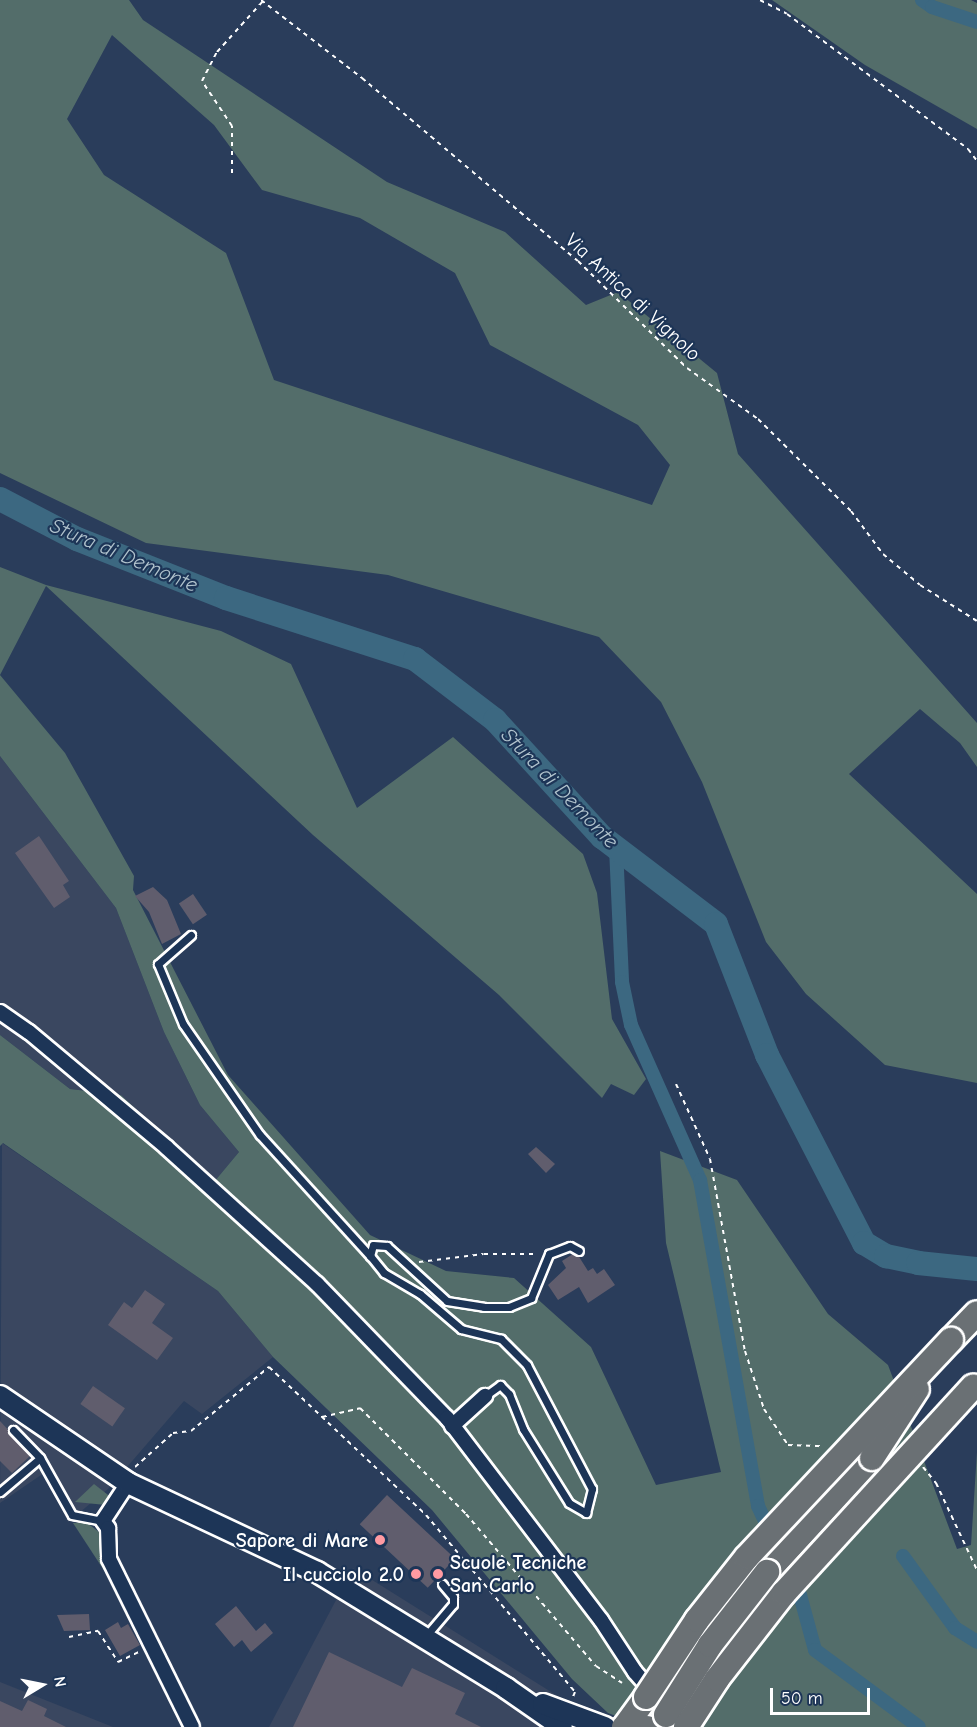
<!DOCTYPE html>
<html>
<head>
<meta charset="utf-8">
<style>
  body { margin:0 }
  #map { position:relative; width:977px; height:1727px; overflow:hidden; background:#2a3d5b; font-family:"Comic Neue",sans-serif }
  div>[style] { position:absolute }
  .built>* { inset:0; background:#3a4760 }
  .green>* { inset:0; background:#536d6a }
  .canal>* { height:14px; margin:-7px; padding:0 7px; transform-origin:7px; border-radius:7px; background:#3c6881 }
  .river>* { height:24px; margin:-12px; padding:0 12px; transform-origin:12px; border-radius:12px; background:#3c6881 }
  .building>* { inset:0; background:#605d6d; transform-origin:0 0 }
  .path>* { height:2px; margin-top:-1px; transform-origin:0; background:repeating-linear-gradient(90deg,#fff 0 4.5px,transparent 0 9px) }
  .roads { filter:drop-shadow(2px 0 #fff) drop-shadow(-2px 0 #fff) drop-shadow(0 2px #fff) drop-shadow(0 -2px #fff) }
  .service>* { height:7px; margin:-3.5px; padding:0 3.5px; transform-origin:3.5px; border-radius:3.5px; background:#1d3557 }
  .minor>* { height:14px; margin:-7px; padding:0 7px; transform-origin:7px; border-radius:7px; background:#1d3557 }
  .secondary>* { height:20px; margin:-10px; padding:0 10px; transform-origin:10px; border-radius:10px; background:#1d3557 }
  .primary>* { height:22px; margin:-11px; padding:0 11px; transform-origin:11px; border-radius:11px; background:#6a7074 }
  .trunk>* { height:24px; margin:-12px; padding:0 12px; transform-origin:12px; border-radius:12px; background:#6a7074 }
  .bridges { filter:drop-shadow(2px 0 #fff) drop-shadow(-2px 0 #fff) drop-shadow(0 2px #fff) drop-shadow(0 -2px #fff) }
  .trunk-bridge>* { height:24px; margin:-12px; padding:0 12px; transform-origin:12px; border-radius:12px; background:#6a7074 }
  .dots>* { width:16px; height:16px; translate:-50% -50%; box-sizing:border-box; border:3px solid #1d3557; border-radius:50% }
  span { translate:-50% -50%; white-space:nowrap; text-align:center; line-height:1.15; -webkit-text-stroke:4.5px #1d3557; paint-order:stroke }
  .street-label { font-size:20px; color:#fff }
  .poi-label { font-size:20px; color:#fff; font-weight:700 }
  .right { translate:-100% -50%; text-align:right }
  .left { translate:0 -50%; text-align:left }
  .water-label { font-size:21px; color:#b1c3cd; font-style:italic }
  .north { position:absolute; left:12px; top:1655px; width:60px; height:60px; -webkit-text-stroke:4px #1d3557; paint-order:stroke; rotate:80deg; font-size:16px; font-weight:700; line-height:24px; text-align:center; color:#fff }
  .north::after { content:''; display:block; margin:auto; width:21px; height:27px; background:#fff; clip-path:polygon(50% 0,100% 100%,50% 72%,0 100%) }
  .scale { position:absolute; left:770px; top:1688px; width:100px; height:27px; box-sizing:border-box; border:3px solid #fff; border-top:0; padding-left:8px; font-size:18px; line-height:21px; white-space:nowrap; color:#fff; -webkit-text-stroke:4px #1d3557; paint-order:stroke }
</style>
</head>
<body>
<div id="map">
  <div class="built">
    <div style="clip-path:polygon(0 756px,116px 908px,164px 1032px,200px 1105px,239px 1152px,214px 1182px,121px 1095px,70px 1089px,0 1035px)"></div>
    <div style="clip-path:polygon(2px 1143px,218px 1291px,273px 1357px,202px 1414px,184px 1401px,108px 1489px,68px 1522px,44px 1473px,0 1503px)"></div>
    <div style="clip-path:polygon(353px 1568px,572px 1705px,644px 1727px,269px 1727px)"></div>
    <div style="clip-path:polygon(0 1682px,113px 1727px,0 1727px)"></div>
  </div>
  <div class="green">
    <div style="clip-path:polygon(evenodd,0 0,129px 0,143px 20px,387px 182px,505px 232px,586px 305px,618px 292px,717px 373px,738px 454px,977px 723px,977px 767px,960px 743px,920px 709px,849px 774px,977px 894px,977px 1083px,885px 1065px,806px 994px,766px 942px,702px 782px,661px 702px,599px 637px,388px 575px,146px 543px,0 473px,0 0,112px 35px,214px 125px,262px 190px,360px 218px,455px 273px,490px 345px,638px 425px,670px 465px,652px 505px,274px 380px,226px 253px,104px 175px,67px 119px,112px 35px)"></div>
    <div style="clip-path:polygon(772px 0,971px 0,977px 3px,977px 129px,865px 65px)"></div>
    <div style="clip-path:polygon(0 567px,46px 585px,221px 631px,291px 664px,357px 808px,453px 737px,583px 854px,597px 893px,612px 1019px,646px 1079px,634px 1095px,611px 1084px,602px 1098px,499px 995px,313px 835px,46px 586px,0 675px,65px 753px,134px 876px,133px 890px,228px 1075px,370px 1235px,446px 1271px,514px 1278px,591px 1347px,656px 1485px,721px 1472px,666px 1243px,660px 1151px,737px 1180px,828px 1314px,888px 1365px,957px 1549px,971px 1545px,977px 1452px,977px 1727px,644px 1727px,608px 1713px,572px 1679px,432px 1510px,273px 1357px,218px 1291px,3px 1143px,0 1146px,0 1035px,70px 1089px,121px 1095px,214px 1182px,239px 1152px,200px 1105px,164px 1032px,116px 908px,0 756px)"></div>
    <div style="clip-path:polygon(94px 1484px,112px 1498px,106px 1505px,75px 1502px)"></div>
    <div style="clip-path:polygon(86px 1522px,99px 1532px,105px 1572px,73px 1523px)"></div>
  </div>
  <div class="canal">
    <div style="left:922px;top:0;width:12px;rotate:35deg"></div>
    <div style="left:932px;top:7px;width:47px;rotate:18.4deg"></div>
    <div style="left:616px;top:848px;width:134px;rotate:87.4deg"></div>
    <div style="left:622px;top:982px;width:44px;rotate:78.2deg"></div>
    <div style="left:631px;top:1025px;width:170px;rotate:66deg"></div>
    <div style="left:700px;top:1180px;width:331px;rotate:79.9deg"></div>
    <div style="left:758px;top:1506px;width:33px;rotate:65deg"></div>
    <div style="left:780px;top:1553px;width:47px;rotate:64.5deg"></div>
    <div style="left:800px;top:1595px;width:57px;rotate:74.7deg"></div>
    <div style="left:815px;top:1650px;width:129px;rotate:36.5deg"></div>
    <div style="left:903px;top:1556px;width:89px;rotate:54.2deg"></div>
    <div style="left:955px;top:1628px;width:26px;rotate:32deg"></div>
  </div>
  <div class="river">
    <div style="left:0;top:499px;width:87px;rotate:27.5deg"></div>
    <div style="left:77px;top:539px;width:160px;rotate:21.6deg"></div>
    <div style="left:226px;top:598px;width:199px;rotate:17.9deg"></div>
    <div style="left:415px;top:659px;width:101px;rotate:37.3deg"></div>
    <div style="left:495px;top:720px;width:159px;rotate:47.6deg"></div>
    <div style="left:602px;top:837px;width:143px;rotate:37.3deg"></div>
    <div style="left:716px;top:924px;width:141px;rotate:68.7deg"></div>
    <div style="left:767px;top:1055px;width:212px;rotate:62.7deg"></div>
    <div style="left:864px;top:1243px;width:26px;rotate:31deg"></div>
    <div style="left:886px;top:1256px;width:33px;rotate:12deg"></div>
    <div style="left:918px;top:1263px;width:59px;rotate:5.8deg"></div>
  </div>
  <div class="building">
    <div style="clip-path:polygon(39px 836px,69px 881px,63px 885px,70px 897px,54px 908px,15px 853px)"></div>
    <div style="clip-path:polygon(153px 887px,167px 900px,181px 934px,162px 944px,149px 912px,135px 896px)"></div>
    <div style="left:193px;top:894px;width:25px;height:17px;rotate:56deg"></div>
    <div style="clip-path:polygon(536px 1147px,555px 1164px,546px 1173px,528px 1154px)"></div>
    <div style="clip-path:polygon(576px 1252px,588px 1271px,593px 1268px,597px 1274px,604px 1269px,615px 1285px,588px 1303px,579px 1287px,558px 1300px,548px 1285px,566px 1268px,562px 1261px)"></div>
    <div style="clip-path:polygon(145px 1290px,165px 1304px,152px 1323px,173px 1338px,157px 1360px,108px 1325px,124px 1302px,132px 1308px)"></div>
    <div style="left:93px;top:1386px;width:39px;height:22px;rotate:35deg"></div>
    <div style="clip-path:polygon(0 1421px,31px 1455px,12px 1473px,0 1461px)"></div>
    <div style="left:387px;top:1495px;width:93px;height:40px;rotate:43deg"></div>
    <div style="clip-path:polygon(236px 1606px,256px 1631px,265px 1623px,273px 1633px,251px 1652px,242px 1640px,234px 1647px,215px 1624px)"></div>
    <div style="clip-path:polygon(89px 1614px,90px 1630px,64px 1631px,57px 1615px)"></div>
    <div style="clip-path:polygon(118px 1622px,121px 1628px,128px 1624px,140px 1645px,120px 1656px,105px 1630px)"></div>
    <div style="clip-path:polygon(329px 1652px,402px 1687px,412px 1668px,465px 1693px,455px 1714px,481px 1727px,293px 1727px)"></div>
    <div style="clip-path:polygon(28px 1700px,47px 1709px,44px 1716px,66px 1727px,0 1727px,0 1701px,22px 1711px)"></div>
  </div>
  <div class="path">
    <div style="left:261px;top:0;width:128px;rotate:37.7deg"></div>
    <div style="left:362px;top:78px;width:283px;rotate:40.3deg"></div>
    <div style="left:578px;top:261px;width:153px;rotate:44.5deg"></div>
    <div style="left:687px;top:368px;width:87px;rotate:35.7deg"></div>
    <div style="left:758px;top:419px;width:131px;rotate:44.7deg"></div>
    <div style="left:851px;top:511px;width:54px;rotate:53.3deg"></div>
    <div style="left:883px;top:554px;width:48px;rotate:40deg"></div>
    <div style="left:920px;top:585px;width:67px;rotate:32.3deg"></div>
    <div style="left:760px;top:0;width:30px;rotate:27deg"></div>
    <div style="left:787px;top:14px;width:226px;rotate:36.7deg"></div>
    <div style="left:968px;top:149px;width:15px;rotate:53deg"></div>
    <div style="left:232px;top:173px;width:47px;rotate:-90deg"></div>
    <div style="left:232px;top:126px;width:54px;rotate:-123.7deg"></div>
    <div style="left:202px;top:81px;width:33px;rotate:-63deg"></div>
    <div style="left:217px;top:52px;width:70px;rotate:-47.9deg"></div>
    <div style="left:676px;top:1084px;width:82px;rotate:65.6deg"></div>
    <div style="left:710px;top:1159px;width:195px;rotate:79.7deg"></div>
    <div style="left:745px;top:1351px;width:61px;rotate:71.9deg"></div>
    <div style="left:764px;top:1409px;width:43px;rotate:56.3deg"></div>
    <div style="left:788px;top:1445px;width:36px;rotate:2deg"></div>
    <div style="left:419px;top:1262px;width:65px;rotate:-7deg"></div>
    <div style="left:484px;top:1254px;width:54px"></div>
    <div style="left:322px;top:1417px;width:39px;rotate:-13deg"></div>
    <div style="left:360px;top:1408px;width:150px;rotate:45deg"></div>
    <div style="left:466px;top:1514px;width:200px;rotate:49.5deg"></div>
    <div style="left:596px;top:1666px;width:31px;rotate:33deg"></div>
    <div style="left:135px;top:1467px;width:51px;rotate:-41.8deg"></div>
    <div style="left:173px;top:1433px;width:18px;rotate:-6deg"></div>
    <div style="left:191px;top:1431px;width:101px;rotate:-39.4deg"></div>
    <div style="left:269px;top:1367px;width:216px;rotate:43.3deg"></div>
    <div style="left:426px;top:1515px;width:231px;rotate:49.9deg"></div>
    <div style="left:575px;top:1692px;width:8px;rotate:113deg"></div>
    <div style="left:923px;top:1467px;width:21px;rotate:51deg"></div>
    <div style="left:936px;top:1483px;width:96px;rotate:64.8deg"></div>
    <div style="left:69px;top:1637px;width:30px;rotate:-12deg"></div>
    <div style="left:98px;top:1631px;width:37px;rotate:57deg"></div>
    <div style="left:118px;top:1662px;width:25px;rotate:-26deg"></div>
  </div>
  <div class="roads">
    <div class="service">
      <div style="left:191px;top:935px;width:44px;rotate:138.7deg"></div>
      <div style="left:158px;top:964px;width:65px;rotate:67.4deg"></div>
      <div style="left:183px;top:1024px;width:135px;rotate:55.3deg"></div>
      <div style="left:260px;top:1135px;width:164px;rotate:47.7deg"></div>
      <div style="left:485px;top:1396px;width:19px;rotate:-36deg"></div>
      <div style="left:500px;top:1385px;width:13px;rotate:45deg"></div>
      <div style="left:509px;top:1394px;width:38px;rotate:68deg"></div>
      <div style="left:523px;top:1429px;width:87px;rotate:58.1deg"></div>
      <div style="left:569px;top:1503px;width:20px;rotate:30deg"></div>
      <div style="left:586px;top:1513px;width:25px;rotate:-76deg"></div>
      <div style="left:592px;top:1489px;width:140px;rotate:-117.7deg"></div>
      <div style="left:527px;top:1365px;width:37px;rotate:-135deg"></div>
      <div style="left:501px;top:1339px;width:41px;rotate:-166deg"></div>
      <div style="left:461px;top:1329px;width:54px;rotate:-139.5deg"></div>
      <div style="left:420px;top:1294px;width:42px;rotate:-149.7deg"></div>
      <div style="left:384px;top:1273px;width:22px;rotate:-129deg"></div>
      <div style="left:370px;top:1256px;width:11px;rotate:-75deg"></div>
      <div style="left:373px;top:1245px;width:14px;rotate:4deg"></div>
      <div style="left:387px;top:1246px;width:81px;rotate:42.5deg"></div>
      <div style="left:447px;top:1301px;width:37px;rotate:9deg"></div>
      <div style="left:484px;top:1307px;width:25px"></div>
      <div style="left:509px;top:1307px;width:24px;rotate:-22deg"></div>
      <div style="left:531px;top:1298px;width:48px;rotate:-67.8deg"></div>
      <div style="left:549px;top:1254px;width:22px;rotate:-21deg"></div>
      <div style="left:570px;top:1246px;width:10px;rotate:29deg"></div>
      <div style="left:13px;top:1430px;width:39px;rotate:46deg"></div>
      <div style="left:0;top:1492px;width:52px;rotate:-40.4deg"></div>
      <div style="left:40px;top:1458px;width:65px;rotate:60.7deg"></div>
      <div style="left:72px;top:1515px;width:32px;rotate:11deg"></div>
      <div style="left:425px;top:1637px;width:43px;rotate:-49.7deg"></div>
      <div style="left:453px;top:1604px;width:7px;rotate:-90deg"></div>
      <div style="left:453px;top:1597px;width:17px;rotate:-130deg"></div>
    </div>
    <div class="minor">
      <div style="left:0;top:1012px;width:35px;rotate:35deg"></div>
      <div style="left:29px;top:1032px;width:180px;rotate:40deg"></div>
      <div style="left:167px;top:1148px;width:202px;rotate:42.2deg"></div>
      <div style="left:317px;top:1284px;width:187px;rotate:45.9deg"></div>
      <div style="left:447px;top:1418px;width:254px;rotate:52.7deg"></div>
      <div style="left:601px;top:1620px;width:62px;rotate:56.8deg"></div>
      <div style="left:635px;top:1672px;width:56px;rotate:48.6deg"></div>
      <div style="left:452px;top:1426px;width:45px;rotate:-42.3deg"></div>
      <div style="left:128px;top:1483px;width:45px;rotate:123.3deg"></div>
      <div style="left:103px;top:1521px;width:9px;rotate:54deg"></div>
      <div style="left:108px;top:1528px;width:31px;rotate:88deg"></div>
      <div style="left:109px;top:1559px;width:187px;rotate:63.7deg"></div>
    </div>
    <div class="secondary">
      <div style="left:0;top:1396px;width:155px;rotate:34.2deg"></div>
      <div style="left:128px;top:1483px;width:209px;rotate:25.2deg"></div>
      <div style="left:317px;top:1572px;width:222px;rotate:31.5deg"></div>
      <div style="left:506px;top:1688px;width:68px;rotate:34.9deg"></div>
      <div style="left:543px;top:1704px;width:66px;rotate:20.4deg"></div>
    </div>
    <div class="primary">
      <div style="left:623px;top:1727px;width:24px"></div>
    </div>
    <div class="trunk">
      <div style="left:951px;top:1340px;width:37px;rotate:-46deg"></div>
      <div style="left:767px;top:1572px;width:155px;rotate:-47.4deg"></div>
      <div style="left:626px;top:1725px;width:34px;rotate:-54deg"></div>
    </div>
  </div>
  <div class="bridges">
    <div class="trunk-bridge">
      <div style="left:872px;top:1458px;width:82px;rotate:-56.9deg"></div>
      <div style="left:646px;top:1697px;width:92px;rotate:-56.5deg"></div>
      <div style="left:697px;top:1620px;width:80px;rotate:-51.6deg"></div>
      <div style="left:747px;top:1557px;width:298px;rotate:-46.8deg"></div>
      <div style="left:666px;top:1715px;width:83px;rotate:-57.8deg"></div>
      <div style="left:710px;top:1645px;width:93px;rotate:-52deg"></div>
      <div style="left:686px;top:1727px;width:57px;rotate:-57.1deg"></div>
      <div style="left:717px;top:1679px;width:109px;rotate:-52.1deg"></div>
      <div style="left:784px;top:1593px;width:280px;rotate:-47.5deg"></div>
    </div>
  </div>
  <div class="dots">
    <div style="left:380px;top:1540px;background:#ff9aa2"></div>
    <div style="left:416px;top:1574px;background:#ff9aa2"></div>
    <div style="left:438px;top:1574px;background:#ff9aa2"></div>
  </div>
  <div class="street-label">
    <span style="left:633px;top:297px;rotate:43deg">Via Antica di Vignolo</span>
  </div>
  <div class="poi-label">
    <span class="right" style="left:368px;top:1540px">Sapore di Mare</span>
    <span class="left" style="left:450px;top:1574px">Scuole Tecniche<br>San Carlo</span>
    <span class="right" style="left:404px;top:1574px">Il cucciolo 2.0</span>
  </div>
  <div class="water-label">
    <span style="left:124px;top:555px;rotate:23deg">Stura di Demonte</span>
    <span style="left:560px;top:788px;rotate:46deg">Stura di Demonte</span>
  </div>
  <div class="north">N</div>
  <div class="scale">50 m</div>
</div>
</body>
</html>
